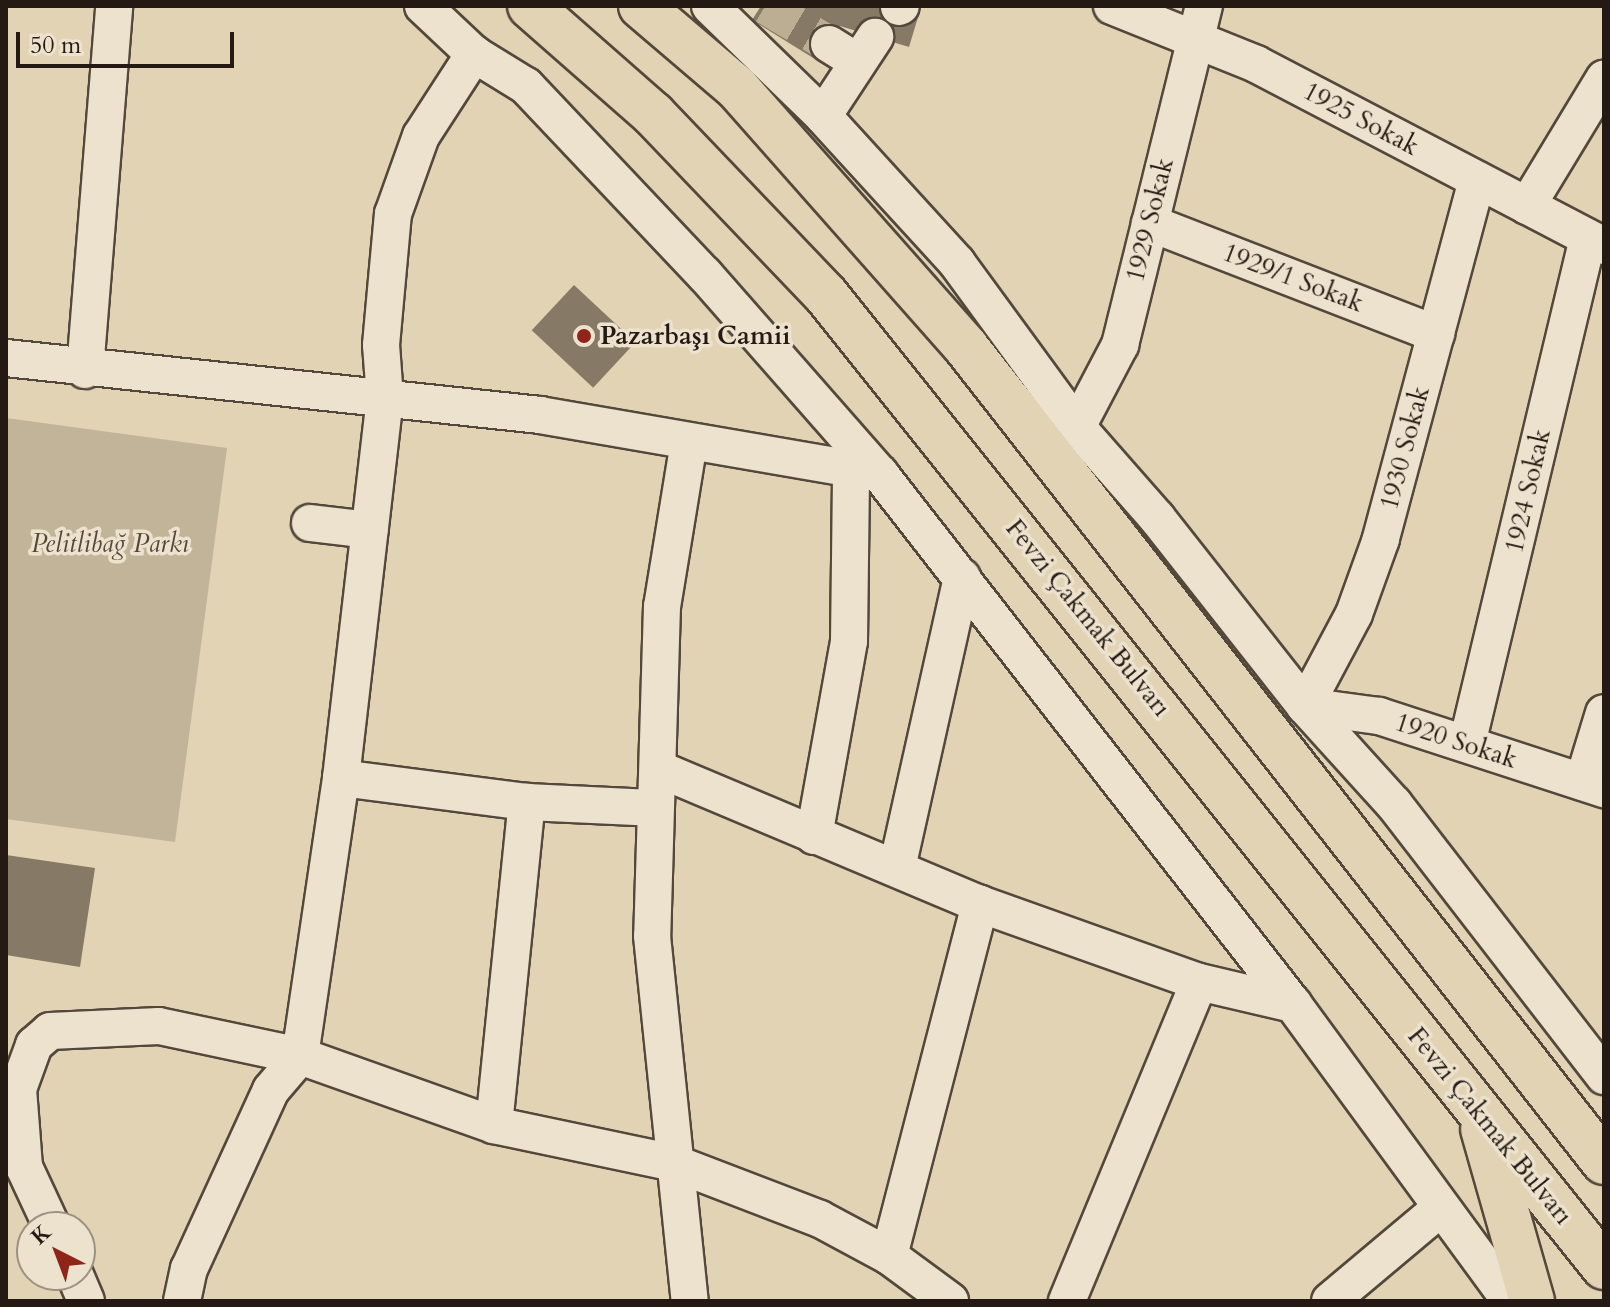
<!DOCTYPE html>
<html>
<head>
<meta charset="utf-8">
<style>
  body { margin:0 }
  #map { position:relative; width:1610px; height:1307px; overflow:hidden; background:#e1d3b3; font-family:Cardo,serif }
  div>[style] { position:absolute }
  .green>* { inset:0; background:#c1b498 }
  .building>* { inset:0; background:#867a66; transform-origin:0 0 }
  .minor-tunnel>* { height:36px; margin-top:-18px; transform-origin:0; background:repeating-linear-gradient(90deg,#bbae93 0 36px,transparent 0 54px) }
  .roads { filter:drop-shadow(2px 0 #53483b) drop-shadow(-2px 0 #53483b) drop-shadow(0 2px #53483b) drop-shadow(0 -2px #53483b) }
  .minor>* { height:36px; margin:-18px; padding:0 18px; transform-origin:18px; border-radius:18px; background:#ece2ce }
  .major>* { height:44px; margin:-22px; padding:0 22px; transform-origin:22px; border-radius:22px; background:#e1d3b3 }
  .dots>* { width:22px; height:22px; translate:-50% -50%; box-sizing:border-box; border:4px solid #ece2ce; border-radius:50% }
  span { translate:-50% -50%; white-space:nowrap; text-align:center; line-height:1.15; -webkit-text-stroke:7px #ece2ce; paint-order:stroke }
  .street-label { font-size:26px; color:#241a13 }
  .poi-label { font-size:26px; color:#241a13; font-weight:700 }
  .left { translate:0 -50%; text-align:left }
  .park-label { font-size:26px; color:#53483b; font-style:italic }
  .frame { position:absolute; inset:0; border:8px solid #241a13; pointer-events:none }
  .north { position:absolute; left:16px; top:1211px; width:80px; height:80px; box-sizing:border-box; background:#ece2ce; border:2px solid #9c9283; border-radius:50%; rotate:318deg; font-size:22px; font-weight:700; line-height:32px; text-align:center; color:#241a13 }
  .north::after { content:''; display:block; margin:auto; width:28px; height:36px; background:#8f2418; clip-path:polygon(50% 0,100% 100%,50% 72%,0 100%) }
  .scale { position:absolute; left:16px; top:32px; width:218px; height:36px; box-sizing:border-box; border:4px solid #241a13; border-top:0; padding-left:10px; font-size:24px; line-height:28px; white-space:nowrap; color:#241a13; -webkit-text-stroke:6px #ece2ce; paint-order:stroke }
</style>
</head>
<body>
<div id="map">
  <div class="green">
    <div style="clip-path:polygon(6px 418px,227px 448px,175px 842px,6px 819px)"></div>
  </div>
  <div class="building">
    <div style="clip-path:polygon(761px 6px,895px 6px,919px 14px,909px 47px,840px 26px,818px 61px,752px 20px)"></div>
    <div style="left:574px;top:285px;width:84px;height:62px;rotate:43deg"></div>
    <div style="clip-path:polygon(6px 855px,95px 868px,80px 967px,6px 955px)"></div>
  </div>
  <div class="minor-tunnel">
    <div style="left:765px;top:6px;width:74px;rotate:30.7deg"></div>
  </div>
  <div class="roads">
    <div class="minor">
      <div style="left:423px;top:6px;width:70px;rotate:43.3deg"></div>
      <div style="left:474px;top:54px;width:61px;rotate:31.6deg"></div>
      <div style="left:526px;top:86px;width:260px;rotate:46.6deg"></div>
      <div style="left:705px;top:275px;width:265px;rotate:48.7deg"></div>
      <div style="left:880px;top:474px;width:672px;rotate:52.07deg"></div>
      <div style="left:1293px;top:1004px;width:368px;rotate:53.8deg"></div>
      <div style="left:710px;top:6px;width:158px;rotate:44.2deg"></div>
      <div style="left:823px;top:116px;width:199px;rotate:47.6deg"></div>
      <div style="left:957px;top:263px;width:203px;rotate:53.8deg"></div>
      <div style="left:1077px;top:427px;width:121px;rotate:48.7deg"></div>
      <div style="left:1157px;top:518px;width:239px;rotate:51.8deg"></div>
      <div style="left:1305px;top:706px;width:132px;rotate:47.8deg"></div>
      <div style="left:1394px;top:804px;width:344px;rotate:52.3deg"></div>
      <div style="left:1112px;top:6px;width:155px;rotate:21.9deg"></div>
      <div style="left:1256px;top:64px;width:393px;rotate:27.6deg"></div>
      <div style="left:899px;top:7px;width:2px;rotate:-27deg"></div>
      <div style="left:829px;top:44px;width:34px;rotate:32deg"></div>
      <div style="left:823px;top:116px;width:95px;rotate:-56.6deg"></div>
      <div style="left:1477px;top:180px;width:372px;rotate:105deg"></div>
      <div style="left:1381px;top:539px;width:80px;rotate:109.8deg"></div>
      <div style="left:1354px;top:614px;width:104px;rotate:118deg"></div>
      <div style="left:1305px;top:706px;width:75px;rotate:7.7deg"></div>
      <div style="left:1379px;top:716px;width:237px;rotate:18deg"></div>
      <div style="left:1527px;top:206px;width:149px;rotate:-58.8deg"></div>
      <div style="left:1150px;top:223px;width:307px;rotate:21.2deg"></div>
      <div style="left:6px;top:358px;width:537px;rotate:6.09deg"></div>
      <div style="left:540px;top:415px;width:345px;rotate:9.8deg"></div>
      <div style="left:85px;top:370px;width:365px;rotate:-85.4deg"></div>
      <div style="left:1077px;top:427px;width:93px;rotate:-62.3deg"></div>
      <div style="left:1120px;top:345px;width:349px;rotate:-76.1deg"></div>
      <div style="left:689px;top:442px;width:166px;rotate:99.3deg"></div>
      <div style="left:662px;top:606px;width:330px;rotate:91.7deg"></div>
      <div style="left:652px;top:936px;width:367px;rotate:84.1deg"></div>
      <div style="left:310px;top:523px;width:60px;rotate:6.7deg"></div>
      <div style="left:1467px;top:744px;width:520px;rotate:-76.55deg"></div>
      <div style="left:661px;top:770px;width:346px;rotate:22.8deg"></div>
      <div style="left:980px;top:904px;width:232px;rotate:19.6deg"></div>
      <div style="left:1199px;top:982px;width:97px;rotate:13.2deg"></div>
      <div style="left:341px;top:778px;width:188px;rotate:7.4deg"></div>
      <div style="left:527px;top:802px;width:125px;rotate:2.7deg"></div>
      <div style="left:1583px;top:782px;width:72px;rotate:-73.1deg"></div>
      <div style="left:814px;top:836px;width:198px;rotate:-79.8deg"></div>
      <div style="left:849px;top:641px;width:174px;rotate:-89.3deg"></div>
      <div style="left:897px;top:868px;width:298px;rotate:-77.4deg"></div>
      <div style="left:494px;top:1125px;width:325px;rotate:-84.2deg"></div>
      <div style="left:52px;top:1227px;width:66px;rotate:-115deg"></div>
      <div style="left:24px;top:1167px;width:78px;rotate:-94.4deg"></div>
      <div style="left:18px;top:1089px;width:47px;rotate:-70deg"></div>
      <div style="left:34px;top:1045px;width:21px;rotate:-41deg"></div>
      <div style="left:50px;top:1031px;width:109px;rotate:-2.6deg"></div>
      <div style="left:159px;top:1026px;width:144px;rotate:12deg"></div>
      <div style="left:300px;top:1056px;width:206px;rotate:19.6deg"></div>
      <div style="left:494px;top:1125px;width:184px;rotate:11.9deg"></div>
      <div style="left:674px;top:1163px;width:156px;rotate:21deg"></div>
      <div style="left:820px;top:1219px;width:78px;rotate:28.2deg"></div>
      <div style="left:889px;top:1256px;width:76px;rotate:36.4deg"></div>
      <div style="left:889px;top:1256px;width:364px;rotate:-75.5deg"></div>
      <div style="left:75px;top:1275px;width:28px;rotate:67deg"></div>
      <div style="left:182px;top:1301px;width:33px;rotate:-78deg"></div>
      <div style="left:189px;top:1269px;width:197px;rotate:-65.4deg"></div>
      <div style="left:271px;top:1090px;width:45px;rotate:-49.5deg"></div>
      <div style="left:300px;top:1056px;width:281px;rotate:-81.6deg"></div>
      <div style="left:341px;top:778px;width:383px;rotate:-83.4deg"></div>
      <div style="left:385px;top:398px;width:53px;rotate:-94.3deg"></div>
      <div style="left:381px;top:345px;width:132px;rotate:-84.8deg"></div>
      <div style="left:393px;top:214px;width:83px;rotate:-70.3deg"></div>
      <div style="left:421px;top:136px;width:98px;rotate:-57.1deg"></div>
      <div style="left:1067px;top:1301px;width:345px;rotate:-67.5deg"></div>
      <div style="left:1330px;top:1301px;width:145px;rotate:-40deg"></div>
    </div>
    <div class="major">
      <div style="left:530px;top:6px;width:164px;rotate:41.3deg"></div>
      <div style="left:653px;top:114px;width:250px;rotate:46.3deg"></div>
      <div style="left:826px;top:295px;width:1245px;rotate:51.33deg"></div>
      <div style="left:641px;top:6px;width:126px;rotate:40.5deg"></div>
      <div style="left:737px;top:88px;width:346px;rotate:48.5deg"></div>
      <div style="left:966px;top:347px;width:1035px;rotate:51.95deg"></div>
      <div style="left:1483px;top:1129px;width:179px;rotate:74.1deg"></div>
    </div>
  </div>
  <div class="dots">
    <div style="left:584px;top:336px;background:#8f2418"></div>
  </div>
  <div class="street-label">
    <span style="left:1361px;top:119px;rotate:28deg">1925 Sokak</span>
    <span style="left:1150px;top:220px;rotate:-76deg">1929 Sokak</span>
    <span style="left:1293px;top:278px;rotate:21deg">1929/1 Sokak</span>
    <span style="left:1405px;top:448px;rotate:-75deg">1930 Sokak</span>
    <span style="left:1528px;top:491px;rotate:-77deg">1924 Sokak</span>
    <span style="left:1088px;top:618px;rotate:51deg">Fevzi Çakmak Bulvarı</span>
    <span style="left:1456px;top:741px;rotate:18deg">1920 Sokak</span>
    <span style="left:1490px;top:1126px;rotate:51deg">Fevzi Çakmak Bulvarı</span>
  </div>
  <div class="poi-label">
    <span class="left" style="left:600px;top:336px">Pazarbaşı Camii</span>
  </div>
  <div class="park-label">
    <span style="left:110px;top:544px">Pelitlibağ Parkı</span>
  </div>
  <div class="frame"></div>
  <div class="north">K</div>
  <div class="scale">50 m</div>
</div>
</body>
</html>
